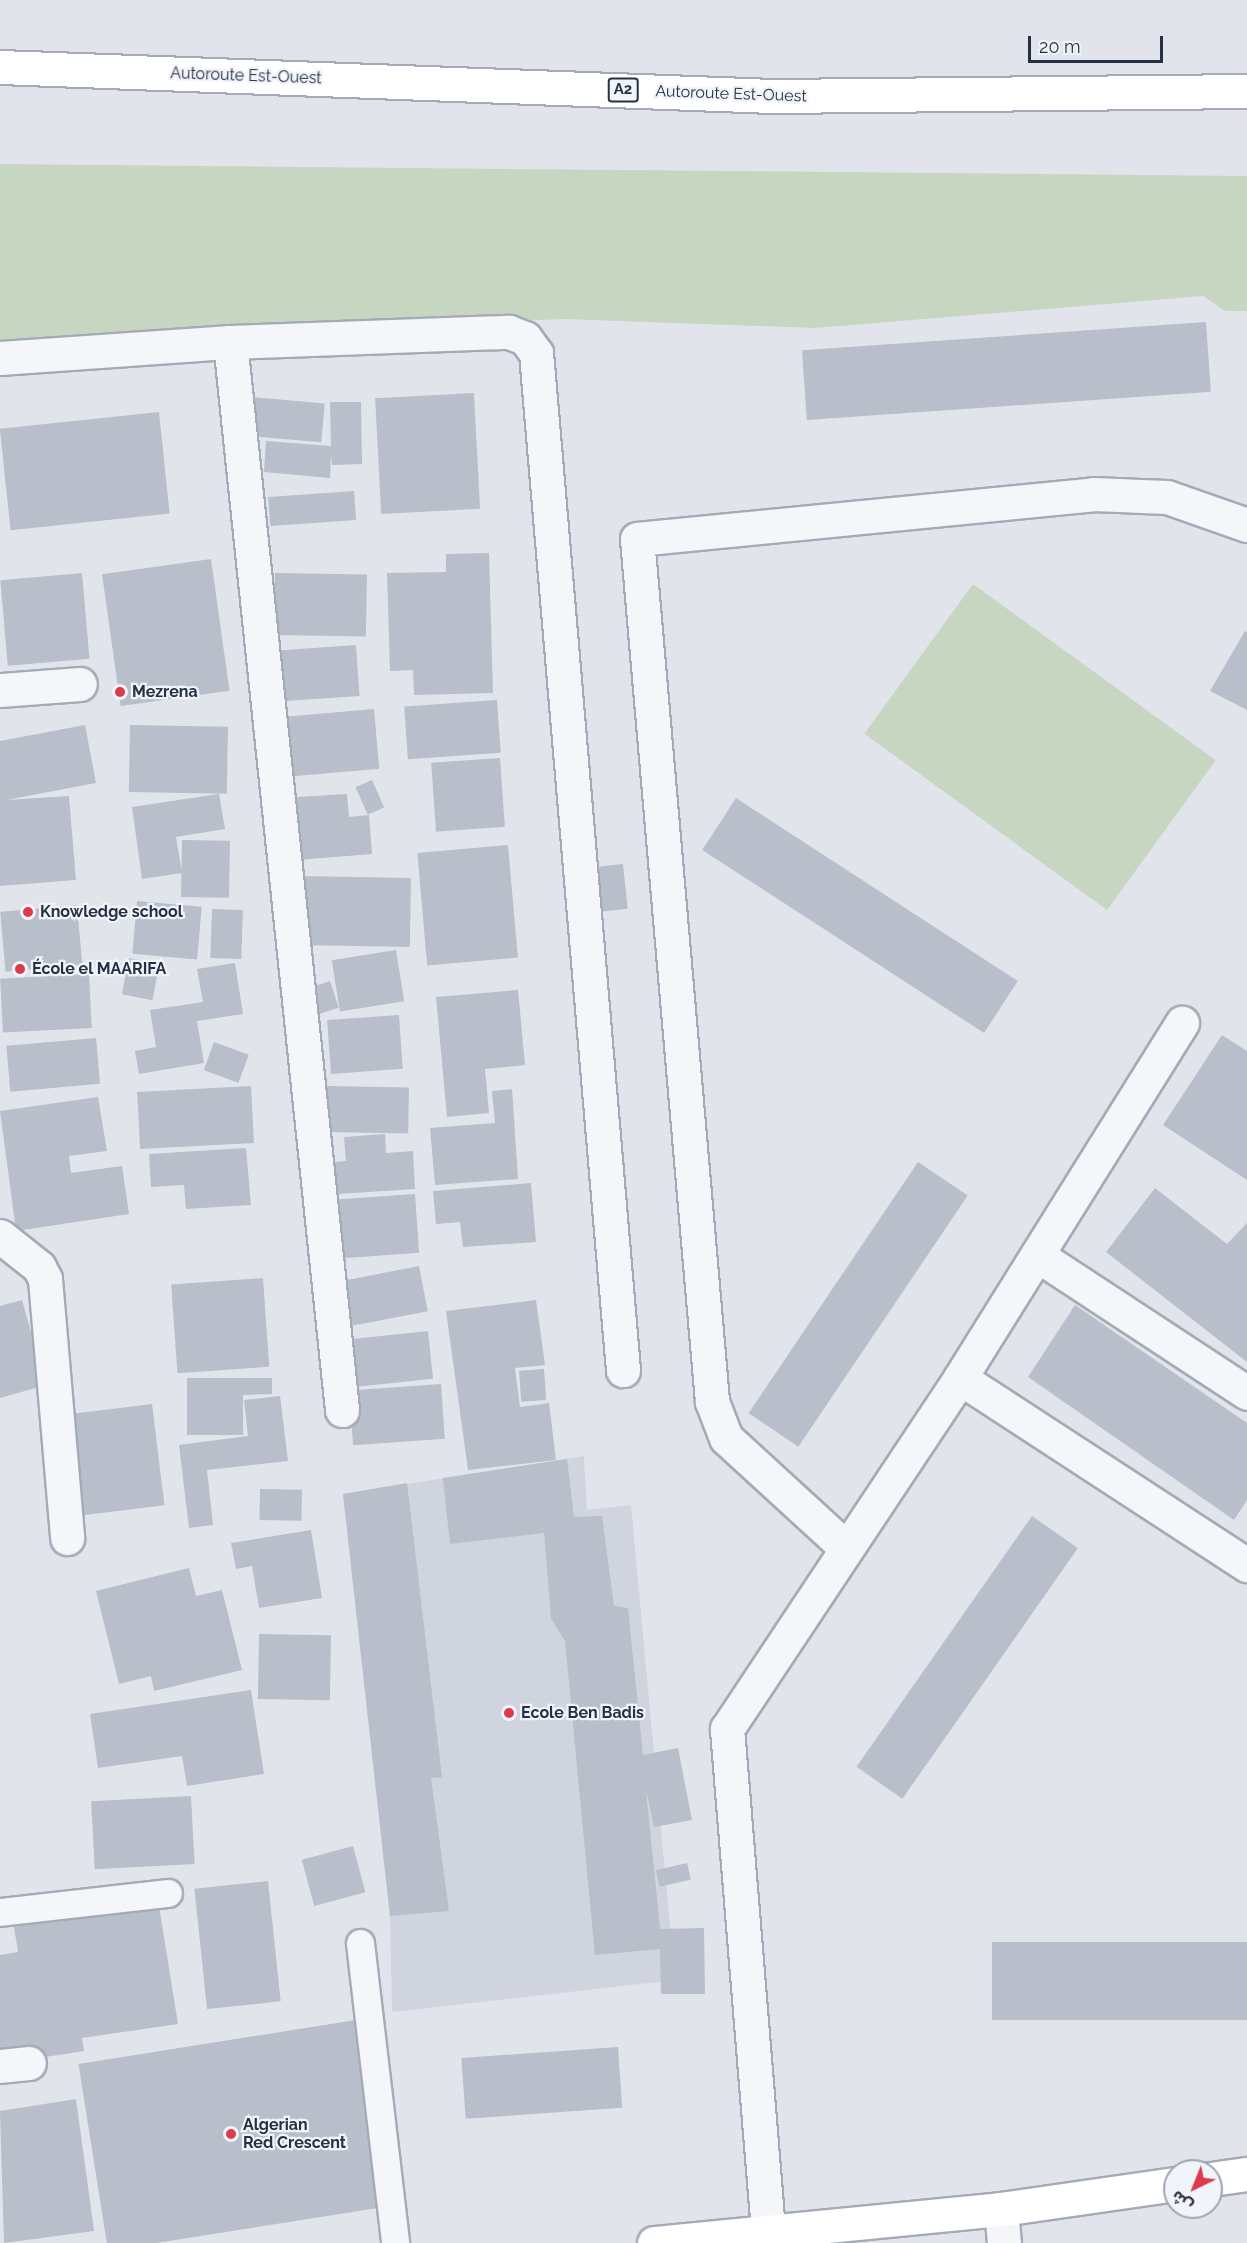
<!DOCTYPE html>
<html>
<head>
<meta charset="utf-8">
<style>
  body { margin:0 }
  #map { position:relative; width:1247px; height:2243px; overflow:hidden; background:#e1e5eb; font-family:Raleway,"Noto Sans Arabic",sans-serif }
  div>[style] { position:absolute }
  .built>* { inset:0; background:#cfd4de }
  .green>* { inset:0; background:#c6d6c1; transform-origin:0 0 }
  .building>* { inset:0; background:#b8beca; transform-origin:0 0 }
  .roads { filter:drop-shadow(2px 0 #a5abb6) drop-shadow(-2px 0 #a5abb6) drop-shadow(0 2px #a5abb6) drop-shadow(0 -2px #a5abb6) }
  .service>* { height:27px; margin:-13.5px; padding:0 13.5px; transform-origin:13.5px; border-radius:13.5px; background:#f4f6f9 }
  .minor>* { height:33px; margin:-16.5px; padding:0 16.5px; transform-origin:16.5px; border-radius:16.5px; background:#f4f6f9 }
  .secondary>* { height:33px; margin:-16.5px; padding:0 16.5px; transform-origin:16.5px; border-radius:16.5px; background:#fff }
  .motorway>* { height:33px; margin:-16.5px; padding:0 16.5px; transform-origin:16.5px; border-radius:16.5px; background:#fff }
  .dots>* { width:16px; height:16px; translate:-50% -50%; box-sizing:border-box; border:3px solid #f1f4f8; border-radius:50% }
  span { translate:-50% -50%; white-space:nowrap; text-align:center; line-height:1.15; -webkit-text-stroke:4.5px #f1f4f8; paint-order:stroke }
  .shield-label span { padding:2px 4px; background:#f1f4f8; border:2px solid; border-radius:4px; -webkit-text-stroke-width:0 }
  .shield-label { font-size:15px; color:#273145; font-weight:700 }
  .street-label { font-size:16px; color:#273145 }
  .poi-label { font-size:16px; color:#273145; font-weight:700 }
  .left { translate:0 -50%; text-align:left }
  .north { position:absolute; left:1163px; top:2159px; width:60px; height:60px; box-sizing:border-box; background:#f1f4f8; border:2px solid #a0a6b0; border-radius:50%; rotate:223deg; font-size:16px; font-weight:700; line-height:24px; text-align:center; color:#273145 }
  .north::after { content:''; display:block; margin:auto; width:21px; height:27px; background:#dd3a4e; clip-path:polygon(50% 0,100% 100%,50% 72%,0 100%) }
  .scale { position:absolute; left:1028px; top:36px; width:135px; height:27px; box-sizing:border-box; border:3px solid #273145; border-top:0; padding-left:8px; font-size:18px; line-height:21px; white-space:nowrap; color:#273145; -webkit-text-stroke:4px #f1f4f8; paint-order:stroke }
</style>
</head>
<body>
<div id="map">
  <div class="built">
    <div style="clip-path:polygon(584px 1456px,587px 1510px,631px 1505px,675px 1980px,392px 2012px,390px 1916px,343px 1494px)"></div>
  </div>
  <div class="green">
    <div style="clip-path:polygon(0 164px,1247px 176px,1247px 311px,1225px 311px,1203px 296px,815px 328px,564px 319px,0 342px)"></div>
    <div style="left:973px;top:584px;width:300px;height:185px;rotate:36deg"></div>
  </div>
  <div class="building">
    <div style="left:1206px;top:322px;width:70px;height:405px;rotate:86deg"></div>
    <div style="left:474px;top:393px;width:116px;height:99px;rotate:87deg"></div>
    <div style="left:251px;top:397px;width:74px;height:39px;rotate:5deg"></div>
    <div style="clip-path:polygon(330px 402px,361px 402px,362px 464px,332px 465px,331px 456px,330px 478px,264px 472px,266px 441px,331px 446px)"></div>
    <div style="left:159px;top:412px;width:102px;height:160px;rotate:84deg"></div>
    <div style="left:354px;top:491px;width:29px;height:86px;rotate:86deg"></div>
    <div style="clip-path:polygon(489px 553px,493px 693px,414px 695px,413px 670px,390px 671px,387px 573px,446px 572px,446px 554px)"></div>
    <div style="left:211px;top:559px;width:133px;height:110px;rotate:82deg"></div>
    <div style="left:82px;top:573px;width:86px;height:82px;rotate:85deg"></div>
    <div style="left:275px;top:573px;width:92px;height:62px;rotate:1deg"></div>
    <div style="clip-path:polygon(1245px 631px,1247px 632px,1247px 710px,1210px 691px)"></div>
    <div style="left:356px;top:645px;width:51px;height:82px;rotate:86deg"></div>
    <div style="left:497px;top:700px;width:53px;height:93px;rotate:86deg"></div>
    <div style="left:374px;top:709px;width:60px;height:101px;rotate:85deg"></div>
    <div style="clip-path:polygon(85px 725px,96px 783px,6px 800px,69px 796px,76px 880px,0 886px,0 741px)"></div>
    <div style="left:130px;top:725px;width:98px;height:67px;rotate:1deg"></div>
    <div style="left:500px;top:758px;width:69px;height:69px;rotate:86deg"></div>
    <div style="left:372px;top:780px;width:30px;height:18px;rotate:66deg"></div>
    <div style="clip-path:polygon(219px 794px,225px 829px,176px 837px,182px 873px,142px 879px,132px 807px)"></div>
    <div style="clip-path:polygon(347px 794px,349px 817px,369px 815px,372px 854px,285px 861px,281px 798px)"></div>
    <div style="left:736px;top:798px;width:336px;height:62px;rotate:33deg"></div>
    <div style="left:182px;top:840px;width:48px;height:57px;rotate:1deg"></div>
    <div style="left:508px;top:845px;width:113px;height:91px;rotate:85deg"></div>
    <div style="left:623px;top:864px;width:45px;height:35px;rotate:84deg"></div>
    <div style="left:301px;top:876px;width:110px;height:69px;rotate:1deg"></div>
    <div style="left:137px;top:901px;width:65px;height:53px;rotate:5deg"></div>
    <div style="left:77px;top:905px;width:60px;height:77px;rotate:85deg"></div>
    <div style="left:212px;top:909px;width:31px;height:49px;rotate:2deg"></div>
    <div style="left:396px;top:950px;width:52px;height:65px;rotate:81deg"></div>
    <div style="left:129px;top:958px;width:31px;height:37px;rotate:11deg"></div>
    <div style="clip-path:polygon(235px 963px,243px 1014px,197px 1021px,204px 1063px,139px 1074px,135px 1051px,156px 1047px,150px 1010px,203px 1002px,197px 969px)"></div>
    <div style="left:89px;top:974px;width:54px;height:89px;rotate:87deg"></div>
    <div style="left:330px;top:981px;width:28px;height:24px;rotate:72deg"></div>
    <div style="clip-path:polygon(518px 990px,525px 1065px,485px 1069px,489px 1113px,447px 1117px,436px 997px)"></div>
    <div style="left:399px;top:1015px;width:54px;height:72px;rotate:86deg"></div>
    <div style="clip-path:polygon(1222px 1035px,1247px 1051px,1247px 1180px,1163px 1125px)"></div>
    <div style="left:96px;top:1038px;width:46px;height:90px;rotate:85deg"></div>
    <div style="left:214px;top:1042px;width:37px;height:30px;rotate:20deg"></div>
    <div style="left:251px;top:1086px;width:57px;height:114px;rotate:87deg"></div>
    <div style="left:327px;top:1086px;width:82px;height:46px;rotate:1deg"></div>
    <div style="clip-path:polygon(512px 1089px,518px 1179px,435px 1185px,430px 1128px,495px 1123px,492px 1091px)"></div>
    <div style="clip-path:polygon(98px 1097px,107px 1151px,69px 1156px,71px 1173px,122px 1166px,129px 1214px,16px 1231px,0 1111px)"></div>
    <div style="clip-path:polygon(385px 1134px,386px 1153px,413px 1151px,415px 1189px,322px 1195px,320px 1163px,346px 1161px,344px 1137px)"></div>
    <div style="clip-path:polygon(246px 1148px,251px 1205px,186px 1209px,184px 1185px,151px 1187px,149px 1154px)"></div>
    <div style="left:918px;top:1162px;width:60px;height:303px;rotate:34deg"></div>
    <div style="clip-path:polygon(531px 1183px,536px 1242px,463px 1247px,460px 1222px,436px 1224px,433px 1191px)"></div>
    <div style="clip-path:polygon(1155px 1188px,1227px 1244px,1247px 1223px,1247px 1362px,1106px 1252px)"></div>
    <div style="left:415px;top:1194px;width:59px;height:90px;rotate:86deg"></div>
    <div style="left:419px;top:1266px;width:46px;height:81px;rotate:79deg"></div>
    <div style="left:263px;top:1278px;width:89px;height:92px;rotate:86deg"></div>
    <div style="clip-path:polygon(22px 1300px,46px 1385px,0 1398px,0 1306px)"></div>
    <div style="clip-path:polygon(536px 1300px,545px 1365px,515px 1368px,520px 1407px,549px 1403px,556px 1460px,468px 1470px,446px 1311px)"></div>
    <div style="clip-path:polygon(1075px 1305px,1247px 1423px,1247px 1500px,1234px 1520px,1028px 1377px)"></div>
    <div style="left:428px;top:1331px;width:48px;height:76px;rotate:84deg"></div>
    <div style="left:544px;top:1369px;width:31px;height:25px;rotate:86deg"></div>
    <div style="clip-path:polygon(187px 1378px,272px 1378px,272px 1394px,243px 1395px,243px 1435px,187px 1435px)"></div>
    <div style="left:441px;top:1384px;width:55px;height:92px;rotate:86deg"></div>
    <div style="clip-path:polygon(280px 1396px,288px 1461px,207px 1470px,213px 1525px,189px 1528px,179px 1445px,248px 1436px,244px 1400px)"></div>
    <div style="left:152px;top:1404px;width:102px;height:84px;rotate:83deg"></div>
    <div style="clip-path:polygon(567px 1459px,574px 1517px,602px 1516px,614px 1606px,628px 1608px,643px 1755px,678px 1748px,692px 1820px,654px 1827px,646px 1790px,660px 1929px,704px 1928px,705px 1994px,661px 1994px,660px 1949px,595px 1955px,565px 1641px,551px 1618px,544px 1533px,450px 1544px,443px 1478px)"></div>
    <div style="clip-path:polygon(407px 1483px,442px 1777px,431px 1778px,449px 1911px,390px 1916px,343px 1494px)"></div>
    <div style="left:260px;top:1489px;width:42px;height:31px;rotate:1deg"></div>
    <div style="left:1032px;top:1516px;width:56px;height:306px;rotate:35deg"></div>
    <div style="clip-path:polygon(311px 1530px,322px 1598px,259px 1608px,252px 1566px,236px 1569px,231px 1543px)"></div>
    <div style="clip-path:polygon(189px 1568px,196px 1596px,222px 1590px,242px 1670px,154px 1691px,151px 1676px,119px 1684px,96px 1591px)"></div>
    <div style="left:259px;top:1634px;width:72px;height:65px;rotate:1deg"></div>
    <div style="clip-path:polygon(251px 1690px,264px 1774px,187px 1786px,182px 1756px,98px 1768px,90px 1714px)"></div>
    <div style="left:191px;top:1796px;width:68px;height:100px;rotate:87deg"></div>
    <div style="left:353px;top:1846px;width:48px;height:53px;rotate:75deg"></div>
    <div style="left:687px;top:1863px;width:17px;height:32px;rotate:77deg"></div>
    <div style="left:268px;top:1881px;width:121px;height:74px;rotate:84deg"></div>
    <div style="clip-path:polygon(159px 1906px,178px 2024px,82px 2038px,84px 2051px,0 2064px,0 1955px,18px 1952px,14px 1927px)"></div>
    <div style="left:1247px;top:1942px;width:78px;height:255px;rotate:90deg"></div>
    <div style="left:356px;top:2020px;width:189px;height:281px;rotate:81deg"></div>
    <div style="left:618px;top:2047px;width:61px;height:157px;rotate:86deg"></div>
    <div style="clip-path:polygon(76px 2099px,94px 2231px,4px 2243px,0 2111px)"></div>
  </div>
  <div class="roads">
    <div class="service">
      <div style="left:0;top:1912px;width:169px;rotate:-6.5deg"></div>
      <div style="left:360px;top:1943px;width:302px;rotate:83.3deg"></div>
    </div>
    <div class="minor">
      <div style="left:230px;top:342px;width:1074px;rotate:84.01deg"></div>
      <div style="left:0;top:358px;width:231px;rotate:-4deg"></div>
      <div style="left:230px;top:342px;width:279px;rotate:-2.1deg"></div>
      <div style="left:509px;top:332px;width:17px;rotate:21deg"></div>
      <div style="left:525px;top:338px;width:19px;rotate:54deg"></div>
      <div style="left:536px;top:353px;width:1021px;rotate:85.11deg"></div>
      <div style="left:0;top:690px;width:80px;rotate:-4.3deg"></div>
      <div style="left:0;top:1236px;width:50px;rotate:38.5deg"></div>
      <div style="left:39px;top:1267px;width:13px;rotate:63deg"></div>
      <div style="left:45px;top:1279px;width:260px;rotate:85.1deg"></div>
      <div style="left:1037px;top:1255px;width:251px;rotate:33.3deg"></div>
      <div style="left:960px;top:1378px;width:343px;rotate:33.1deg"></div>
      <div style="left:845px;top:1547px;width:161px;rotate:-137.5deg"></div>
      <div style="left:726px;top:1438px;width:40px;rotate:-111deg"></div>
      <div style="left:712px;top:1401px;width:865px;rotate:-94.97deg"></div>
      <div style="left:637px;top:539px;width:458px;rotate:-5.6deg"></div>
      <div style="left:1093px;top:494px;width:74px;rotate:2.3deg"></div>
      <div style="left:1167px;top:497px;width:85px;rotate:19.3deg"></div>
      <div style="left:0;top:2066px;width:29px;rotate:-6deg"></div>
      <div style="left:1001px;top:2209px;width:34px;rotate:85deg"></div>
      <div style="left:768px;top:2230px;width:503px;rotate:-94.68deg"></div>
      <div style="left:727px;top:1729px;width:421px;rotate:-56.4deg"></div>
      <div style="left:960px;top:1378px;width:419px;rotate:-58deg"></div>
    </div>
    <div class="secondary">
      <div style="left:1211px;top:2179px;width:36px;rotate:-8deg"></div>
      <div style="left:654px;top:2243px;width:349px;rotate:-5.6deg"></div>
      <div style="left:1001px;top:2209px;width:176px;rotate:-8.2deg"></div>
    </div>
    <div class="motorway">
      <div style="left:0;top:67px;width:774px;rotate:2.15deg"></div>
      <div style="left:773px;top:96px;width:474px;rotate:-0.6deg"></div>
    </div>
  </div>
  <div class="dots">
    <div style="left:120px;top:692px;background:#dd3a4e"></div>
    <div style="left:28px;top:912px;background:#dd3a4e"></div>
    <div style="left:20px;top:969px;background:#dd3a4e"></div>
    <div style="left:509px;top:1713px;background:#dd3a4e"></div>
    <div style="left:231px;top:2134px;background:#dd3a4e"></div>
  </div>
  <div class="shield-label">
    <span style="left:623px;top:90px">A2</span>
  </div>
  <div class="street-label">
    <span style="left:246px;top:76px;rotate:2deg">Autoroute Est-Ouest</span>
    <span style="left:731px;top:94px;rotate:2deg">Autoroute Est-Ouest</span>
  </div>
  <div class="poi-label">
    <span class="left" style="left:132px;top:692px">Mezrena</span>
    <span class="left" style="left:40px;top:912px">Knowledge school</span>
    <span class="left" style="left:32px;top:969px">École el MAARIFA</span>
    <span class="left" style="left:521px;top:1713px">Ecole Ben Badis</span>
    <span class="left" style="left:243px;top:2134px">Algerian<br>Red Crescent</span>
  </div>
  <div class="north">ش</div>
  <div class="scale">20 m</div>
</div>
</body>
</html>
